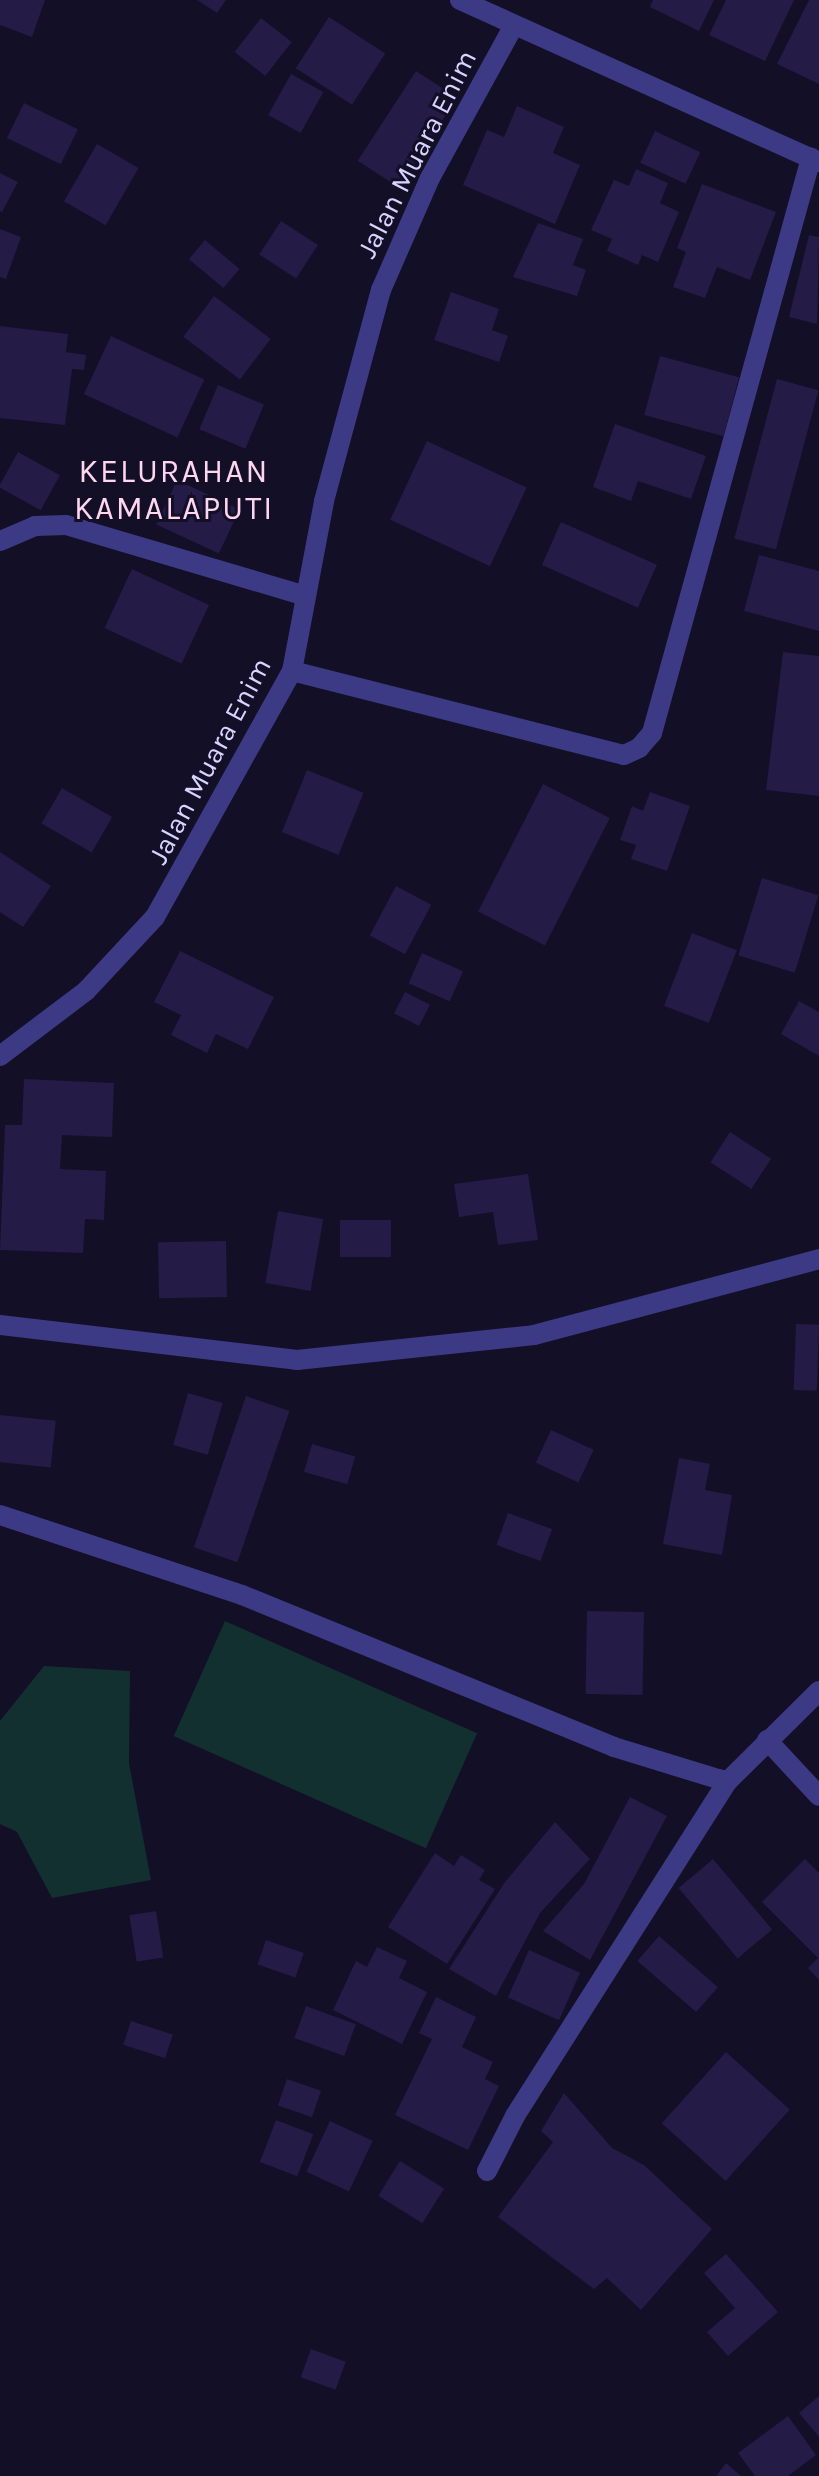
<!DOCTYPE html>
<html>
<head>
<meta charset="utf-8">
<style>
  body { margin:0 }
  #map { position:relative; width:819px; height:2476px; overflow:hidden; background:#130f26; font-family:Karla,sans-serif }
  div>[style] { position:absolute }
  .green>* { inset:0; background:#12302f; transform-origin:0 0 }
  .building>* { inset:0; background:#241b47; transform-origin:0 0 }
  .minor>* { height:20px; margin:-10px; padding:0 10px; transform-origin:10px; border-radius:10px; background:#3d3a85 }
  .tertiary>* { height:20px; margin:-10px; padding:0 10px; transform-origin:10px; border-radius:10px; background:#3d3a85 }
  span { translate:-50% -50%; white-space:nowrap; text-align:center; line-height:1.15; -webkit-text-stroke:6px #130f26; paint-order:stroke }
  .street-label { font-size:28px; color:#d9d4ff }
  .quarter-label { font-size:32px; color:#ffd6f0; letter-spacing:2px }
</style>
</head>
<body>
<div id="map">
  <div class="green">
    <div style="left:225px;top:1621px;width:276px;height:126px;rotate:24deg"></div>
    <div style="clip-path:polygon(44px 1666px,130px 1671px,129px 1763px,151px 1880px,52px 1898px,17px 1832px,0 1824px,0 1721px)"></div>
  </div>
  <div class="building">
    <div style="clip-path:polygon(0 0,45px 0,32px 37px,0 25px)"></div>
    <div style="clip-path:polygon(197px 0,226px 0,217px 13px)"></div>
    <div style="clip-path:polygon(653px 0,714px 0,699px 31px,650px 7px)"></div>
    <div style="clip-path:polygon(726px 0,794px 0,765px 61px,709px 35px)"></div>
    <div style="clip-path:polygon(809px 0,819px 0,819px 84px,777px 64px)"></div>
    <div style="left:329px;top:17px;width:67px;height:61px;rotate:33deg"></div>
    <div style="left:261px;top:18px;width:39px;height:43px;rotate:38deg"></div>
    <div style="left:416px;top:71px;width:49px;height:107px;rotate:33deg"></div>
    <div style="left:291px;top:74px;width:37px;height:47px;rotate:29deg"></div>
    <div style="left:24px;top:103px;width:60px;height:39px;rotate:26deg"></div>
    <div style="clip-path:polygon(517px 106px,564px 127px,553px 153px,580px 165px,555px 224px,463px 185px,487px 130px,504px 137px)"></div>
    <div style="left:655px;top:131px;width:50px;height:35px;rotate:25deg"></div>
    <div style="left:97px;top:144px;width:48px;height:66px;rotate:30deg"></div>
    <div style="clip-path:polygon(636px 169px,668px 183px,660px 203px,679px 212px,658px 262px,642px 255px,638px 265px,607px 251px,612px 239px,591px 230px,614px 180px,629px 186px)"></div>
    <div style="clip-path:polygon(0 173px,18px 182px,2px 212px,0 211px)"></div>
    <div style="clip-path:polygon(702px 184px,776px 212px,750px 280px,717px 267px,705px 298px,673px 287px,686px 252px,677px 248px)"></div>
    <div style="left:281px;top:221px;width:44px;height:40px;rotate:33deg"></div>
    <div style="clip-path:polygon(538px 223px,583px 239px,573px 265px,586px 270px,577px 296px,513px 277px)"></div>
    <div style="clip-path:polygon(0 229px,21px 237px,6px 279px,0 277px)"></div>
    <div style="clip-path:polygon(809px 235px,819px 237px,817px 324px,789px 317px)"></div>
    <div style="left:205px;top:240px;width:45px;height:25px;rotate:40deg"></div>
    <div style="clip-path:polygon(451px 292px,499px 309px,492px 330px,508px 336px,499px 362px,434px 340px)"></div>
    <div style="left:214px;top:296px;width:71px;height:51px;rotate:37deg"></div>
    <div style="clip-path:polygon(0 326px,68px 334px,66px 352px,86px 355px,84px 370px,72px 369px,65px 425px,0 418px)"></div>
    <div style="left:111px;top:336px;width:103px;height:64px;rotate:25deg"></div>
    <div style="left:660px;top:356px;width:82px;height:61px;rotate:15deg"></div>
    <div style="left:777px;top:379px;width:43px;height:165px;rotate:15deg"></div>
    <div style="left:218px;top:385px;width:50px;height:48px;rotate:23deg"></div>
    <div style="clip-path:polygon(615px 424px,706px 456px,691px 499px,638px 481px,631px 501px,593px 487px)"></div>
    <div style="left:427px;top:441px;width:110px;height:87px;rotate:25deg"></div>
    <div style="left:18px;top:452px;width:48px;height:40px;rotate:29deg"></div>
    <div style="left:177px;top:480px;width:69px;height:49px;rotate:25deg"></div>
    <div style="left:561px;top:522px;width:105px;height:47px;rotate:24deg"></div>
    <div style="clip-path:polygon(759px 555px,819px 571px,819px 631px,744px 611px)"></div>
    <div style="left:132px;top:569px;width:85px;height:65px;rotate:25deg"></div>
    <div style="clip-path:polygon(783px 652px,819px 656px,819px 796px,766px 790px)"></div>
    <div style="left:307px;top:770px;width:61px;height:67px;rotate:22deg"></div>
    <div style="left:543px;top:784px;width:75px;height:143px;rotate:27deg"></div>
    <div style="left:62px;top:788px;width:58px;height:41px;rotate:30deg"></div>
    <div style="clip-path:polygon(650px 792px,690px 806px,667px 871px,631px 859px,636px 845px,620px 840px,632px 806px,643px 811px)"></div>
    <div style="clip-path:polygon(0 852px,51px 886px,23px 927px,0 912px)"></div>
    <div style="left:762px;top:878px;width:59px;height:81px;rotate:17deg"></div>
    <div style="left:396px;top:886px;width:40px;height:56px;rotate:28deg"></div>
    <div style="left:692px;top:933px;width:48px;height:78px;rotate:21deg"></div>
    <div style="clip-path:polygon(180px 951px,274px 997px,248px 1049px,216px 1034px,207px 1053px,171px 1035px,181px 1015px,154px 1002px)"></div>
    <div style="left:422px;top:953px;width:45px;height:33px;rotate:24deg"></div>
    <div style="left:405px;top:992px;width:28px;height:24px;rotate:27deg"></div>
    <div style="clip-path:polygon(799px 1001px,819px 1012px,819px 1056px,781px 1034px)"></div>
    <div style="clip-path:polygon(24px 1079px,114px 1083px,112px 1137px,62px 1135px,60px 1169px,106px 1171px,104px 1220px,85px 1219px,83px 1253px,0 1250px,5px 1125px,22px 1125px)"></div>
    <div style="left:730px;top:1132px;width:49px;height:36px;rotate:33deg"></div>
    <div style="clip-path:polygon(528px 1174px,538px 1240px,498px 1245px,493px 1212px,459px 1217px,454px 1184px)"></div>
    <div style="left:278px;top:1211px;width:46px;height:73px;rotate:10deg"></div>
    <div style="left:340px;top:1220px;width:51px;height:37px"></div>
    <div style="left:226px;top:1241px;width:56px;height:68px;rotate:89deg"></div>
    <div style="left:796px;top:1324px;width:23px;height:66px;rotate:2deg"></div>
    <div style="left:188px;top:1393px;width:36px;height:54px;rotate:16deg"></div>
    <div style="left:246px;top:1396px;width:46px;height:160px;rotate:19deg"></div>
    <div style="left:0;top:1415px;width:56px;height:47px;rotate:6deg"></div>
    <div style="left:551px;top:1430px;width:47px;height:36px;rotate:25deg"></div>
    <div style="left:312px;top:1444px;width:45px;height:29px;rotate:16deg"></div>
    <div style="clip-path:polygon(679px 1458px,710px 1464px,705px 1490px,732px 1495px,722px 1555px,663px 1544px)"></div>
    <div style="left:508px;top:1513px;width:47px;height:34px;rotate:20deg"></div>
    <div style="left:587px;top:1611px;width:57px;height:83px;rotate:1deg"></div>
    <div style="clip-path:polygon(630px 1797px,667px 1816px,590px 1960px,543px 1931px,584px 1884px)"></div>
    <div style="clip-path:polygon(555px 1822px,590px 1859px,540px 1913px,496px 1996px,449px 1969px,505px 1882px)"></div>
    <div style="clip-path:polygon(435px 1853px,454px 1866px,461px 1855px,485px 1870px,479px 1880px,495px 1889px,447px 1964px,388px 1927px)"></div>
    <div style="left:713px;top:1859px;width:92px;height:45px;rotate:50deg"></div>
    <div style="clip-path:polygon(805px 1859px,819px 1873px,819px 1980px,808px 1968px,818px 1958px,762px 1902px)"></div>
    <div style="left:156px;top:1911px;width:47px;height:27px;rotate:81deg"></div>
    <div style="left:659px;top:1936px;width:78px;height:33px;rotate:41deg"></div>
    <div style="left:266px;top:1940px;width:40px;height:26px;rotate:19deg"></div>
    <div style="clip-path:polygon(377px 1947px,407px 1961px,399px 1978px,427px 1992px,402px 2044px,333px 2010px,356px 1961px,367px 1967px)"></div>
    <div style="left:529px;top:1950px;width:56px;height:52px;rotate:24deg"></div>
    <div style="clip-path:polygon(436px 1997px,476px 2017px,462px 2047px,493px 2062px,485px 2079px,499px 2086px,468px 2150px,395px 2115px,432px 2039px,419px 2033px)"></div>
    <div style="left:306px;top:2006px;width:53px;height:34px;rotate:20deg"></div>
    <div style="left:131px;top:2021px;width:44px;height:25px;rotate:18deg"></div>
    <div style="left:726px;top:2052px;width:86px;height:96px;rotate:42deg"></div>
    <div style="left:287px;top:2079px;width:36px;height:28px;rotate:19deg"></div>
    <div style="clip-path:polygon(564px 2093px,612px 2148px,644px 2165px,712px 2229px,641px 2310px,607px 2278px,594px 2289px,498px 2217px,553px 2142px,541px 2131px)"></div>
    <div style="left:276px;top:2120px;width:40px;height:45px;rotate:21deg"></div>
    <div style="left:330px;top:2121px;width:47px;height:56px;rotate:25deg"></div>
    <div style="left:400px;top:2161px;width:52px;height:41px;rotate:32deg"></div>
    <div style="clip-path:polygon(726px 2254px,778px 2312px,728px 2356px,707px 2332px,735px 2308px,704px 2273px)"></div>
    <div style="left:311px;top:2349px;width:37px;height:30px;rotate:20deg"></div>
    <div style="clip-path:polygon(819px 2396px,819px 2437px,799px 2413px)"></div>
    <div style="clip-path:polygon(788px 2416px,816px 2455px,788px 2476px,755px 2476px,738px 2453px)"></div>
    <div style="clip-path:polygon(726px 2463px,741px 2476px,716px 2476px)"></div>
  </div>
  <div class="minor">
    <div style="left:460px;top:0;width:394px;rotate:24.3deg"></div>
    <div style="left:0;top:541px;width:38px;rotate:-23deg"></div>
    <div style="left:35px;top:526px;width:31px;rotate:-2deg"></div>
    <div style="left:66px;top:525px;width:247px;rotate:16.5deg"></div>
    <div style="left:292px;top:671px;width:342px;rotate:14.2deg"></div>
    <div style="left:624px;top:755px;width:17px;rotate:-25deg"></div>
    <div style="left:639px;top:748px;width:20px;rotate:-49deg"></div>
    <div style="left:652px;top:733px;width:597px;rotate:-74.54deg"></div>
    <div style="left:0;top:1056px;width:108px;rotate:-37.1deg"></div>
    <div style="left:86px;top:991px;width:101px;rotate:-47deg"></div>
    <div style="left:155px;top:917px;width:282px;rotate:-60.9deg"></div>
    <div style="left:292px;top:671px;width:173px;rotate:-79.3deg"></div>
    <div style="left:324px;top:501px;width:219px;rotate:-74.9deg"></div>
    <div style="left:381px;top:290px;width:122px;rotate:-66.4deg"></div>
    <div style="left:430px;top:178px;width:172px;rotate:-61.2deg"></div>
    <div style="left:0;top:1325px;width:299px;rotate:6.7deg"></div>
    <div style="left:297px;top:1360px;width:238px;rotate:-6deg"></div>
    <div style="left:534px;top:1335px;width:295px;rotate:-14.9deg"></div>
    <div style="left:767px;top:1740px;width:76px;rotate:47.1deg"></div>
    <div style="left:487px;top:2171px;width:62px;rotate:-63deg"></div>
    <div style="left:515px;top:2116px;width:397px;rotate:-57.6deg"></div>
  </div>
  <div class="tertiary">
    <div style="left:0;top:1515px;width:255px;rotate:18.3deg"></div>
    <div style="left:242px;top:1595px;width:402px;rotate:22.2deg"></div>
    <div style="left:614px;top:1747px;width:109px;rotate:17.1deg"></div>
    <div style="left:718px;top:1779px;width:10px;rotate:11deg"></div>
    <div style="left:728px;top:1781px;width:128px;rotate:-44.7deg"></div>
  </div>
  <div class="street-label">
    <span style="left:417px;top:154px;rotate:-63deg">Jalan Muara Enim</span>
    <span style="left:210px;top:761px;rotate:-62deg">Jalan Muara Enim</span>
  </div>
  <div class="quarter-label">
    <span style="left:174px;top:491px">KELURAHAN<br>KAMALAPUTI</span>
  </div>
</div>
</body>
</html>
